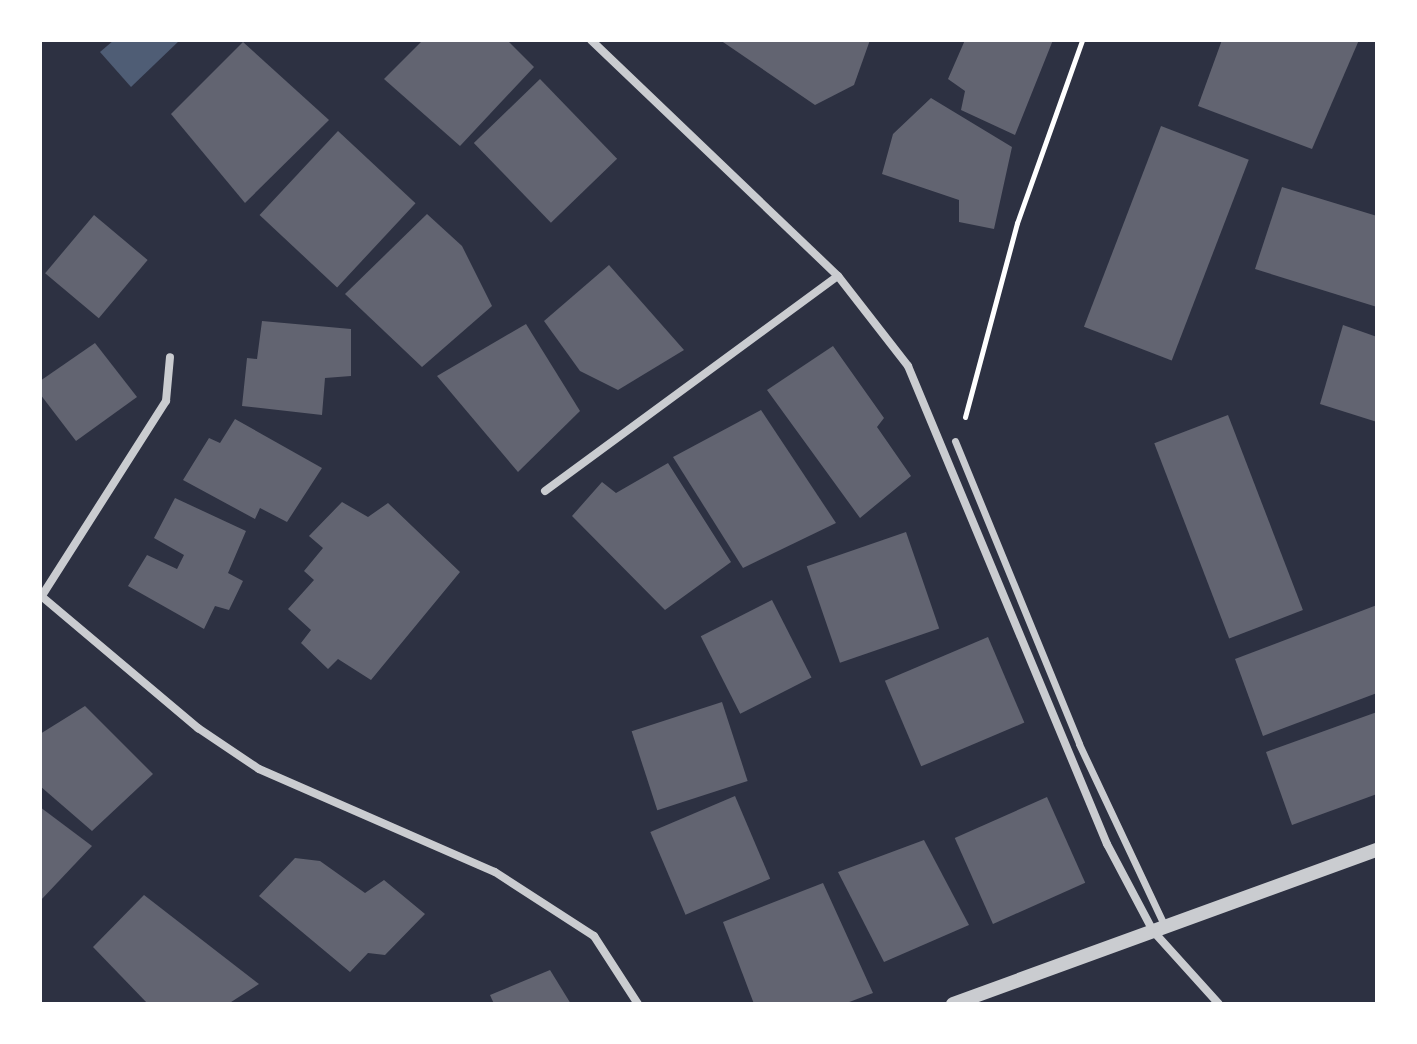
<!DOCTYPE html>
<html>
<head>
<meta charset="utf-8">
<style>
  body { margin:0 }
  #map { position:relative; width:1417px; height:1044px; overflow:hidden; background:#2d3142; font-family:"PT Sans Narrow",sans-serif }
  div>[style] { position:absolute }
  .water>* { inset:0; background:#4f5d75 }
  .building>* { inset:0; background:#626471; transform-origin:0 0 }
  .path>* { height:5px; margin:-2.5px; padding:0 2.5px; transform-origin:2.5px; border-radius:2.5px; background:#fff }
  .pedestrian>* { height:7px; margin:-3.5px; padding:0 3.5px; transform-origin:3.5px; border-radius:3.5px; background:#caccd0 }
  .minor>* { height:8px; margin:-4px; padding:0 4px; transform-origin:4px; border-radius:4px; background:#caccd0 }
  .tertiary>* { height:14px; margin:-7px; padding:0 7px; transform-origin:7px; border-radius:7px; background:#caccd0 }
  span { translate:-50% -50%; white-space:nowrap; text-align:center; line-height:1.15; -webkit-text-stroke:7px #fff; paint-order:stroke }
  .frame { position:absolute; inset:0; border:42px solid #fff; pointer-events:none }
</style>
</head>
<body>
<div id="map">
  <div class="water">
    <div style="clip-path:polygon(114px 40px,180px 40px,131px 87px,100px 52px)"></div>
  </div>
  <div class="building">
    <div style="clip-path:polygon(423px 40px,507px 40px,534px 67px,460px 146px,384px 79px)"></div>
    <div style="clip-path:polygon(720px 40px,870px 40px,854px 85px,815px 105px)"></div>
    <div style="clip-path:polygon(965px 40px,1053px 40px,1015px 135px,961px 110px,965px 91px,948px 79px)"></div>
    <div style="clip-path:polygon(1222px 40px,1359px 40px,1312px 149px,1198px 106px)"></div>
    <div style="clip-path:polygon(243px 42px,329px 120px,245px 203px,171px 114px)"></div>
    <div style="left:540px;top:79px;width:111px;height:92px;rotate:46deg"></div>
    <div style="clip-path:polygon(931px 98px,1012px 147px,994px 229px,959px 222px,959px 200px,882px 174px,893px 134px)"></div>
    <div style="left:1161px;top:126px;width:94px;height:215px;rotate:21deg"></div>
    <div style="left:338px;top:131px;width:106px;height:115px;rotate:43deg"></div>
    <div style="clip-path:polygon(1282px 187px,1377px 216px,1377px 307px,1255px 269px)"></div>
    <div style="clip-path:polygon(427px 214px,462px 246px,492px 306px,422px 367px,345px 294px)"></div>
    <div style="left:94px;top:215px;width:70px;height:76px;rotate:40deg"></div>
    <div style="clip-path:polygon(609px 265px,684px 350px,618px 390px,580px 371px,544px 321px)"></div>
    <div style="clip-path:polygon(262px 321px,351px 329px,351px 376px,325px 378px,322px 415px,242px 406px,247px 358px,257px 359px)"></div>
    <div style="clip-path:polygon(526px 324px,580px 411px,518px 472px,437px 376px)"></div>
    <div style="clip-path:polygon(1343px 325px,1377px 337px,1377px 422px,1320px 404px)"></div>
    <div style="clip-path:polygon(95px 343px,137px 397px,76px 441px,40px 394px,40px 381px)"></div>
    <div style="clip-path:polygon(833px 346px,884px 418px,877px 427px,911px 476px,860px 518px,767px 390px)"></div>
    <div style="clip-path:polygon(761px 410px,836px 523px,743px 568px,673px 457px)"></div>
    <div style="left:1228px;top:415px;width:209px;height:79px;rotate:69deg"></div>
    <div style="clip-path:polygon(235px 419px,322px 468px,287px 522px,260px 508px,255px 519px,183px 480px,209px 438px,220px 443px)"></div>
    <div style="clip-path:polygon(668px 463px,731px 562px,665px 610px,572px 516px,602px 482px,616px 493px)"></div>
    <div style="clip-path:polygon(175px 498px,246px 531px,228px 573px,243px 581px,229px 610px,215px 606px,204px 629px,128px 586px,147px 555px,177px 569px,184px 555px,154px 538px)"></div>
    <div style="clip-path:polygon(342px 502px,368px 517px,388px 503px,460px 572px,371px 680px,338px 659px,328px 669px,301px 643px,311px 630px,288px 609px,314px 580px,304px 571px,323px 548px,309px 536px)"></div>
    <div style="left:906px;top:532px;width:102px;height:105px;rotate:71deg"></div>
    <div style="left:772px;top:600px;width:87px;height:80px;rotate:63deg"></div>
    <div style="clip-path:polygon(1377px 605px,1377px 693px,1263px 736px,1235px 659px)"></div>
    <div style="left:988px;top:637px;width:93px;height:112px;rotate:67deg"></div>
    <div style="left:722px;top:702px;width:83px;height:95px;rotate:72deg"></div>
    <div style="clip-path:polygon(85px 706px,153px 774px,92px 831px,40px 786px,40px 734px)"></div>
    <div style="clip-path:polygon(1377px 712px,1377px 794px,1292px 825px,1266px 752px)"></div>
    <div style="left:735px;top:796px;width:90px;height:92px;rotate:67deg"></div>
    <div style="left:1047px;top:797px;width:94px;height:101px;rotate:66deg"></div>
    <div style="clip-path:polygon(40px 807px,92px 846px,40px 901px)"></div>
    <div style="clip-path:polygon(924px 840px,969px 925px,884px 962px,838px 872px)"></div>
    <div style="clip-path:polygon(295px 858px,320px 861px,365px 893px,384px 880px,425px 914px,385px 955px,368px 953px,350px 972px,259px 896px)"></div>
    <div style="clip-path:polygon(823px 883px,873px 993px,844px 1004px,754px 1004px,723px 922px)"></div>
    <div style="clip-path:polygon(144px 895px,259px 984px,228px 1004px,148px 1004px,93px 947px)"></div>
    <div style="clip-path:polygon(550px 970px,571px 1004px,494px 1004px,490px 995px)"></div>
  </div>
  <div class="path">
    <div style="left:965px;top:417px;width:201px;rotate:-75deg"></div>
    <div style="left:1017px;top:223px;width:194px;rotate:-70.4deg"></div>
  </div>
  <div class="pedestrian">
    <div style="left:955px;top:441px;width:327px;rotate:67.7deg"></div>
    <div style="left:1079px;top:744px;width:202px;rotate:64.8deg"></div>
  </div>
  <div class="minor">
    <div style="left:591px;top:40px;width:342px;rotate:43.7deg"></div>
    <div style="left:838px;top:276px;width:114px;rotate:52.1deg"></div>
    <div style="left:908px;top:366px;width:518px;rotate:67.4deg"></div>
    <div style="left:1107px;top:844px;width:98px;rotate:62.1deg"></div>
    <div style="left:1153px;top:931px;width:98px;rotate:47.9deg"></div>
    <div style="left:545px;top:491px;width:363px;rotate:-36.3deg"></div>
    <div style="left:43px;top:594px;width:229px;rotate:-57.5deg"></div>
    <div style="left:166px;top:401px;width:44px;rotate:-84.8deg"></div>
    <div style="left:40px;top:595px;width:207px;rotate:40.1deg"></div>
    <div style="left:198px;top:728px;width:73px;rotate:33.9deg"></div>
    <div style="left:259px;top:769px;width:257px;rotate:23.6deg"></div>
    <div style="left:495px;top:872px;width:118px;rotate:32.9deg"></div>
    <div style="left:594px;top:936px;width:81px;rotate:57.1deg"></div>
  </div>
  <div class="tertiary">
    <div style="left:953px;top:1004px;width:451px;rotate:-20deg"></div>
  </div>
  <div class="frame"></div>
</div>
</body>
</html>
